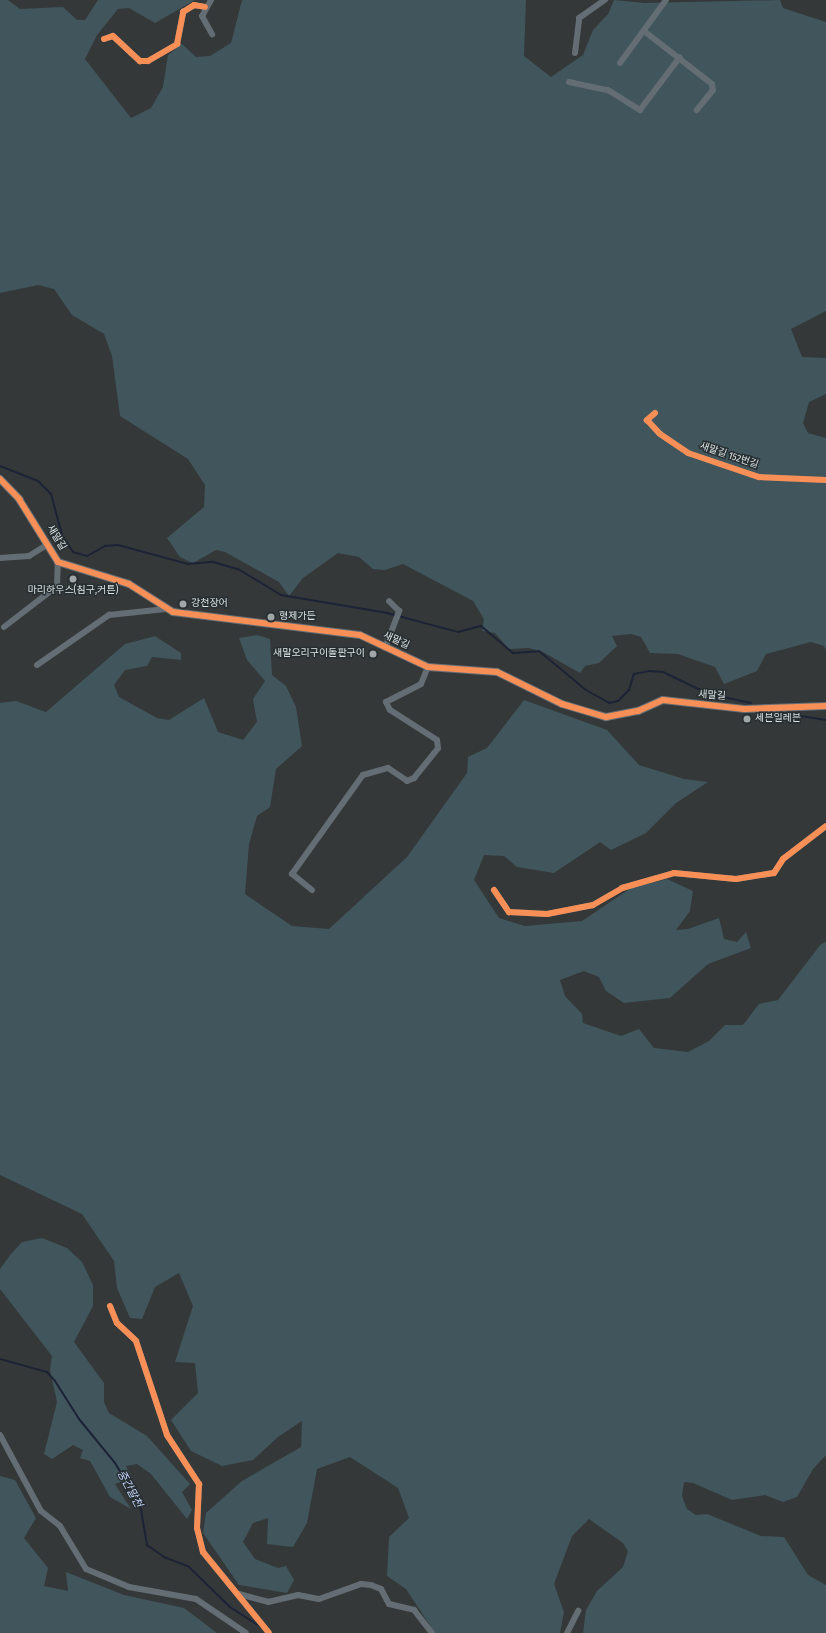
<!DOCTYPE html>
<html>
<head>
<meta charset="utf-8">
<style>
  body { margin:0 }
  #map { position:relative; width:826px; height:1633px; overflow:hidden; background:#343839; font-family:"Fira Sans Condensed","Noto Sans KR",sans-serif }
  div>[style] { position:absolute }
  .green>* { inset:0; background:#40555c }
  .stream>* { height:2px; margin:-1px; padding:0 1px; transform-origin:1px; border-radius:1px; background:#1d2336 }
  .street>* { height:6px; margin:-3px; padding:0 3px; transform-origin:3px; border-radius:3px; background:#646d73 }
  .secondary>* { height:8px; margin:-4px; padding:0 4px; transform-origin:4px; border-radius:4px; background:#656e75 }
  .cycleway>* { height:6px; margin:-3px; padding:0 3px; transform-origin:3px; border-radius:3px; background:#f78f57 }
  .dots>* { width:11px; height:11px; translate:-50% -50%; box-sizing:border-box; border:2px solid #272f32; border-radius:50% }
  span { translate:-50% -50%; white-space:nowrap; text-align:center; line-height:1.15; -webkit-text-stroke:3px #272f32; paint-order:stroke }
  .street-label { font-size:10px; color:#dbe1e2 }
  .poi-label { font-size:10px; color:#dbe1e2 }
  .left { translate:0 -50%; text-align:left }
  .right { translate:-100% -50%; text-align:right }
  .water-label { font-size:11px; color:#c3d2f9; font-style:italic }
</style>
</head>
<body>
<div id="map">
  <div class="green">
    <div style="clip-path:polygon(0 0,8px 0,20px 9px,63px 7px,77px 20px,85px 20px,98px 0,195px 0,155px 23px,129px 8px,118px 9px,97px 35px,85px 59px,131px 118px,151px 108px,163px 87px,168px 55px,182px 44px,196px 57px,210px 56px,231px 43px,242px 0,526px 0,524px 56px,551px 77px,583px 55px,593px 30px,608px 14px,614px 0,644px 3px,780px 0,783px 8px,826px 22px,826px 311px,791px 329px,802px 357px,826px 358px,826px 394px,809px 402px,803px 423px,808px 433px,826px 438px,826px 651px,824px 646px,811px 642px,766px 654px,757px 671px,724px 684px,715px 667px,678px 654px,650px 653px,641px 637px,631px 634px,612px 636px,617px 646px,599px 663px,585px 666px,580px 673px,543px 652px,529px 648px,509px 649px,495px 633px,482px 631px,484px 619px,473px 601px,403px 564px,385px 570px,373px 569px,359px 557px,338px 553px,303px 578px,289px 596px,279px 582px,225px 552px,216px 550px,193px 563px,180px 557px,167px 538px,204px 507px,205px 485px,188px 459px,120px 416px,112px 356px,104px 334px,72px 315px,54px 289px,38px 285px,0 293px)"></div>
    <div style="clip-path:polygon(257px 635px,270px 639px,272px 675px,286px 686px,296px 707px,302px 746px,276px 769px,270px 807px,257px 816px,249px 844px,245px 894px,292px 926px,329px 929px,407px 857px,467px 773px,468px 757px,487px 748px,524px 700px,607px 730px,639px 765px,684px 779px,708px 782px,676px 803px,646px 833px,611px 850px,600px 842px,554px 873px,517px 867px,504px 856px,484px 855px,474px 880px,499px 918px,525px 926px,582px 921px,631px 888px,667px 879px,693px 891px,690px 911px,676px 930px,688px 929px,719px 918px,724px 939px,737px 942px,746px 932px,751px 948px,708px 964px,670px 998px,624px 1003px,606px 991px,599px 977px,584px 971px,560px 980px,565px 996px,582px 1014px,583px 1023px,621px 1036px,639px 1029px,654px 1048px,688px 1052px,709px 1041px,725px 1025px,743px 1025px,759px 1004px,778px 1000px,821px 944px,826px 942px,826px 1455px,813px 1469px,797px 1497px,783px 1502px,765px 1495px,732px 1500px,693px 1483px,684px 1482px,682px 1496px,687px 1509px,696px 1515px,707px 1514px,761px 1536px,784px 1537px,808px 1575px,826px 1585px,826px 1633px,583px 1633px,586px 1610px,597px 1591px,623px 1567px,628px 1551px,623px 1543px,589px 1519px,572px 1536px,554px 1584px,564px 1612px,560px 1633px,435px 1633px,406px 1589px,387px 1576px,389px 1537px,409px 1518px,398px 1488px,350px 1457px,317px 1469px,307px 1523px,293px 1547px,267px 1544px,268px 1518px,253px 1523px,243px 1542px,255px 1559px,278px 1568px,286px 1566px,294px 1580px,287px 1593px,239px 1585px,203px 1533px,206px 1513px,242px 1481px,301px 1447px,302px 1421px,278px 1437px,253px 1460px,222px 1466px,191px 1451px,171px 1420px,198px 1393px,195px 1363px,175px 1362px,193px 1306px,179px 1273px,155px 1287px,142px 1319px,130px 1318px,117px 1288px,114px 1261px,82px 1214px,0 1175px,0 703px,16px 701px,46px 712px,125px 644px,155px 636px,181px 653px,181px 660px,152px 657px,147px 666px,125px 670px,114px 685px,119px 697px,157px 718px,169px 720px,204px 698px,218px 732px,243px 740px,257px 722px,253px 699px,265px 681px,247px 660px,239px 638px)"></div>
    <div style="clip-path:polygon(42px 1238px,67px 1248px,82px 1262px,93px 1285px,93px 1306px,74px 1342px,104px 1383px,104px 1402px,109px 1413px,147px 1436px,190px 1484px,182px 1492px,192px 1510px,187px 1519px,151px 1474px,137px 1464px,126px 1466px,132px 1478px,115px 1484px,131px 1509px,110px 1497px,90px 1461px,80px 1458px,83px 1450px,73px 1445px,52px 1459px,44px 1454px,57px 1402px,50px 1370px,52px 1356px,0 1289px,0 1269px,11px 1254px,22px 1242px)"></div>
    <div style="clip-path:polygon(0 1476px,15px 1480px,36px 1518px,24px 1538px,48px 1568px,44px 1586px,68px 1591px,66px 1572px,124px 1595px,184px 1608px,217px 1633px,0 1633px)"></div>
  </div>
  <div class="stream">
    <div style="left:0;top:466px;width:41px;rotate:21.5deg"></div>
    <div style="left:38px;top:481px;width:18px;rotate:45deg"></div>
    <div style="left:51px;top:494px;width:42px;rotate:75deg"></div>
    <div style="left:62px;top:535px;width:20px;rotate:57deg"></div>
    <div style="left:73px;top:552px;width:15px;rotate:16deg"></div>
    <div style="left:87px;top:556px;width:21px;rotate:-29deg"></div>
    <div style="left:105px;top:546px;width:13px;rotate:-4deg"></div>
    <div style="left:118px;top:545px;width:73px;rotate:15.2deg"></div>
    <div style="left:188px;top:564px;width:25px;rotate:-5deg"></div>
    <div style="left:213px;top:562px;width:26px;rotate:16deg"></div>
    <div style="left:238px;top:569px;width:50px;rotate:31.2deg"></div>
    <div style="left:281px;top:595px;width:108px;rotate:9.6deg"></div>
    <div style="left:387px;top:613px;width:73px;rotate:15deg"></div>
    <div style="left:458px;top:632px;width:24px;rotate:-15deg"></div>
    <div style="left:481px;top:626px;width:42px;rotate:40.2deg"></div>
    <div style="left:513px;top:653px;width:26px;rotate:-4deg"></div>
    <div style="left:539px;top:651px;width:61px;rotate:39.7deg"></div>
    <div style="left:586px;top:690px;width:26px;rotate:29deg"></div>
    <div style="left:609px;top:703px;width:9px;rotate:-13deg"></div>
    <div style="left:618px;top:701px;width:16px;rotate:-45deg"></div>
    <div style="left:629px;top:690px;width:17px;rotate:-73deg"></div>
    <div style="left:634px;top:674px;width:15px;rotate:-11deg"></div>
    <div style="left:649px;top:671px;width:14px;rotate:4deg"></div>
    <div style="left:663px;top:672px;width:51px;rotate:25.6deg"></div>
    <div style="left:709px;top:694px;width:43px;rotate:12.1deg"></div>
    <div style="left:775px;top:712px;width:52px;rotate:8.9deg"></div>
    <div style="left:0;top:1359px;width:49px;rotate:15.5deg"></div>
    <div style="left:47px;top:1372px;width:12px;rotate:48deg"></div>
    <div style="left:55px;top:1381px;width:45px;rotate:57.7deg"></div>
    <div style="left:79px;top:1419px;width:57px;rotate:50.7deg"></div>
    <div style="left:115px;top:1463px;width:48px;rotate:58.6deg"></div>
    <div style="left:140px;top:1504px;width:42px;rotate:80.3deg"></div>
    <div style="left:147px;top:1545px;width:21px;rotate:35deg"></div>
    <div style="left:164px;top:1557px;width:26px;rotate:21deg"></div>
    <div style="left:188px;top:1566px;width:59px;rotate:44.3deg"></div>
    <div style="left:230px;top:1607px;width:40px;rotate:32.9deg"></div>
  </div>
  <div class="street">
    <div style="left:211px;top:0;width:18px;rotate:119deg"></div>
    <div style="left:202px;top:16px;width:21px;rotate:61deg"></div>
    <div style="left:644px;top:31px;width:86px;rotate:37.9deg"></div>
    <div style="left:712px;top:84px;width:6px;rotate:81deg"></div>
    <div style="left:713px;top:90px;width:26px;rotate:129deg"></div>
    <div style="left:104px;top:39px;width:9px;rotate:-18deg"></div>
    <div style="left:113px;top:36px;width:37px;rotate:43deg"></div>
    <div style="left:140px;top:61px;width:8px"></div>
    <div style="left:148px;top:61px;width:34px;rotate:-30deg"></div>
    <div style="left:177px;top:44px;width:33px;rotate:-79deg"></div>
    <div style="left:183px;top:12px;width:13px;rotate:-32deg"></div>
    <div style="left:194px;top:5px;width:11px;rotate:10deg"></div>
    <div style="left:575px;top:53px;width:35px;rotate:-83deg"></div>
    <div style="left:579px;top:18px;width:32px;rotate:-35deg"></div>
    <div style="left:620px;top:63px;width:78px;rotate:-53.9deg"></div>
    <div style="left:569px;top:82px;width:40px;rotate:12deg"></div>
    <div style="left:608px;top:90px;width:38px;rotate:32deg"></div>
    <div style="left:640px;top:110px;width:66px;rotate:-53deg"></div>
    <div style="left:655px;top:413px;width:11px;rotate:139deg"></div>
    <div style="left:647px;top:420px;width:19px;rotate:47deg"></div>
    <div style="left:660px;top:434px;width:34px;rotate:34deg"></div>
    <div style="left:688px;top:453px;width:75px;rotate:18.7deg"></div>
    <div style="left:759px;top:477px;width:67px;rotate:2.6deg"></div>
    <div style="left:0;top:558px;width:29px;rotate:-4deg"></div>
    <div style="left:29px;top:556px;width:22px;rotate:-32deg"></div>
    <div style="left:4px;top:627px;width:67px;rotate:-37.7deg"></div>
    <div style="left:57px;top:586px;width:24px;rotate:-88deg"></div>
    <div style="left:385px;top:648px;width:40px;rotate:-69deg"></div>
    <div style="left:399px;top:611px;width:14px;rotate:-135deg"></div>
    <div style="left:37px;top:665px;width:88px;rotate:-34.8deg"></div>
    <div style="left:109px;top:615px;width:57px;rotate:-6deg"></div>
    <div style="left:312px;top:890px;width:26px;rotate:-141deg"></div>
    <div style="left:292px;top:874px;width:122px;rotate:-54.4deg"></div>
    <div style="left:363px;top:775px;width:26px;rotate:-16deg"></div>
    <div style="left:388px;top:768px;width:23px;rotate:34deg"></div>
    <div style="left:407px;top:781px;width:8px;rotate:-23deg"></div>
    <div style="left:414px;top:778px;width:38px;rotate:-51deg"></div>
    <div style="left:438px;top:748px;width:8px;rotate:-97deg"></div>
    <div style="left:437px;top:740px;width:56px;rotate:-147.4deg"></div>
    <div style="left:390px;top:710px;width:9px;rotate:-117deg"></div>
    <div style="left:386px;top:702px;width:39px;rotate:-27deg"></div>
    <div style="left:421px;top:684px;width:18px;rotate:-68deg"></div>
    <div style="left:494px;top:890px;width:27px;rotate:56deg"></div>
    <div style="left:509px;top:912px;width:38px;rotate:3deg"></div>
    <div style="left:547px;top:914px;width:47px;rotate:-11.1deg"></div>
    <div style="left:593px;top:905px;width:34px;rotate:-30deg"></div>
    <div style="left:622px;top:888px;width:54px;rotate:-16.1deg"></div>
    <div style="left:674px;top:873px;width:62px;rotate:5.5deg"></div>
    <div style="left:736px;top:879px;width:38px;rotate:-9deg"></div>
    <div style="left:774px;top:873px;width:17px;rotate:-57deg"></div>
    <div style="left:783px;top:859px;width:54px;rotate:-37.5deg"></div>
    <div style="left:110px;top:1306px;width:18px;rotate:68deg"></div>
    <div style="left:117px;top:1323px;width:26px;rotate:43deg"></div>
    <div style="left:136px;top:1341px;width:99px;rotate:71.7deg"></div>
    <div style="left:167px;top:1435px;width:59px;rotate:56.9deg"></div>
    <div style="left:199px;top:1484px;width:44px;rotate:92.6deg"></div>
    <div style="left:197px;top:1528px;width:25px;rotate:76deg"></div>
    <div style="left:203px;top:1552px;width:104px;rotate:50.8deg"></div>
    <div style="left:0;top:1435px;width:86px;rotate:61.7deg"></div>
    <div style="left:41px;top:1511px;width:24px;rotate:38deg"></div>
    <div style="left:60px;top:1526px;width:50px;rotate:58.8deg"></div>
    <div style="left:86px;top:1569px;width:47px;rotate:22.7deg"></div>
    <div style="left:129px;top:1587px;width:68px;rotate:10.2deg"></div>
    <div style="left:196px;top:1599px;width:60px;rotate:34.2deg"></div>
    <div style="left:239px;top:1594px;width:30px;rotate:15deg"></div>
    <div style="left:268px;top:1602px;width:31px;rotate:-13deg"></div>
    <div style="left:298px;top:1595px;width:21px;rotate:11deg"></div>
    <div style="left:319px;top:1599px;width:45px;rotate:-19.7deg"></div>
    <div style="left:361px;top:1584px;width:10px;rotate:6deg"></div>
    <div style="left:371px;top:1585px;width:11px;rotate:22deg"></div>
    <div style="left:381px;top:1589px;width:17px;rotate:62deg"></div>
    <div style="left:389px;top:1604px;width:26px;rotate:13deg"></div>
    <div style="left:414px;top:1610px;width:29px;rotate:52deg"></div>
    <div style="left:567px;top:1633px;width:25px;rotate:-63deg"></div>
  </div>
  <div class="secondary">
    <div style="left:0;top:479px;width:28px;rotate:46deg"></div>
    <div style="left:19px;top:499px;width:74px;rotate:58.2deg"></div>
    <div style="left:58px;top:562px;width:74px;rotate:17.2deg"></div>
    <div style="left:129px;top:584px;width:52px;rotate:32.5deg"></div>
    <div style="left:173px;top:612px;width:188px;rotate:7deg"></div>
    <div style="left:360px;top:635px;width:75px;rotate:25.2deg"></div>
    <div style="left:428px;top:667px;width:69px;rotate:4.1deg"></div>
    <div style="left:497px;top:672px;width:72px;rotate:26.2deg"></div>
    <div style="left:562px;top:704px;width:46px;rotate:16.5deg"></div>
    <div style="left:606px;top:717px;width:33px;rotate:-11deg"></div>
    <div style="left:638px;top:711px;width:27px;rotate:-24deg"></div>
    <div style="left:663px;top:700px;width:82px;rotate:6.3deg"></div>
    <div style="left:745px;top:709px;width:81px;rotate:-2.1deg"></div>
  </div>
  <div class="cycleway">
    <div style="left:104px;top:39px;width:9px;rotate:-18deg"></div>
    <div style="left:113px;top:36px;width:37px;rotate:43deg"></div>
    <div style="left:140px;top:61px;width:8px"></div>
    <div style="left:148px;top:61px;width:34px;rotate:-30deg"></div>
    <div style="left:177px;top:44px;width:33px;rotate:-79deg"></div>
    <div style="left:183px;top:12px;width:13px;rotate:-32deg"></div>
    <div style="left:194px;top:5px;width:11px;rotate:10deg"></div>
    <div style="left:655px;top:413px;width:11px;rotate:139deg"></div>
    <div style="left:647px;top:420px;width:19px;rotate:47deg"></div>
    <div style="left:660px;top:434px;width:34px;rotate:34deg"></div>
    <div style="left:688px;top:453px;width:75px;rotate:18.7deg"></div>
    <div style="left:759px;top:477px;width:67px;rotate:2.6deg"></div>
    <div style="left:0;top:479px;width:28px;rotate:46deg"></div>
    <div style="left:19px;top:499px;width:74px;rotate:58.2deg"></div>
    <div style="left:58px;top:562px;width:74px;rotate:17.2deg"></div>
    <div style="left:129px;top:584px;width:52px;rotate:32.5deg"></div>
    <div style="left:173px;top:612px;width:188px;rotate:7deg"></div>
    <div style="left:360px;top:635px;width:75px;rotate:25.2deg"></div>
    <div style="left:428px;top:667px;width:69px;rotate:4.1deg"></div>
    <div style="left:497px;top:672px;width:72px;rotate:26.2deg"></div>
    <div style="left:562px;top:704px;width:46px;rotate:16.5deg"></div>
    <div style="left:606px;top:717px;width:33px;rotate:-11deg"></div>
    <div style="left:638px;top:711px;width:27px;rotate:-24deg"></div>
    <div style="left:663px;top:700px;width:82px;rotate:6.3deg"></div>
    <div style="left:745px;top:709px;width:81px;rotate:-2.1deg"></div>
    <div style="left:494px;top:890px;width:27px;rotate:56deg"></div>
    <div style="left:509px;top:912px;width:38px;rotate:3deg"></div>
    <div style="left:547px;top:914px;width:47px;rotate:-11.1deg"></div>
    <div style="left:593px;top:905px;width:34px;rotate:-30deg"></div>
    <div style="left:622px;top:888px;width:54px;rotate:-16.1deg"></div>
    <div style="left:674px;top:873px;width:62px;rotate:5.5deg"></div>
    <div style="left:736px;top:879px;width:38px;rotate:-9deg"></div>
    <div style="left:774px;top:873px;width:17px;rotate:-57deg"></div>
    <div style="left:783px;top:859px;width:54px;rotate:-37.5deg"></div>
    <div style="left:110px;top:1306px;width:18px;rotate:68deg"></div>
    <div style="left:117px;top:1323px;width:26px;rotate:43deg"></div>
    <div style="left:136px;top:1341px;width:99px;rotate:71.7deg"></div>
    <div style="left:167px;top:1435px;width:59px;rotate:56.9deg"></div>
    <div style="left:199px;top:1484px;width:44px;rotate:92.6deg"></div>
    <div style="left:197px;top:1528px;width:25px;rotate:76deg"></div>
    <div style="left:203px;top:1552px;width:104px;rotate:50.8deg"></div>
  </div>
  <div class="dots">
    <div style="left:73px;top:579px;background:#a1a6a7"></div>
    <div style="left:183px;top:604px;background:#a1a6a7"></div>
    <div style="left:271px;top:617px;background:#a1a6a7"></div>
    <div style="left:373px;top:654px;background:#a1a6a7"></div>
    <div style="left:747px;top:719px;background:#a1a6a7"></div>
  </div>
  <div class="street-label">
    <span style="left:729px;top:456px;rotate:19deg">새말길 152번길</span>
    <span style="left:56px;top:538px;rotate:59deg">새말길</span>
    <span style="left:396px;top:641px;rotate:25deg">새말길</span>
    <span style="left:712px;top:696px;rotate:4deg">새말길</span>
  </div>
  <div class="poi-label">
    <span style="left:73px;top:591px">마리하우스(침구,커튼)</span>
    <span class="left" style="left:191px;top:604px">강천장어</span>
    <span class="left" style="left:279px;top:617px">형제가든</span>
    <span class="right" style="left:365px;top:654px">새말오리구이돌판구이</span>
    <span class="left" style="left:755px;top:719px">세븐일레븐</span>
  </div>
  <div class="water-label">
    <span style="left:129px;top:1489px;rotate:62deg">중간말천</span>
  </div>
</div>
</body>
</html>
